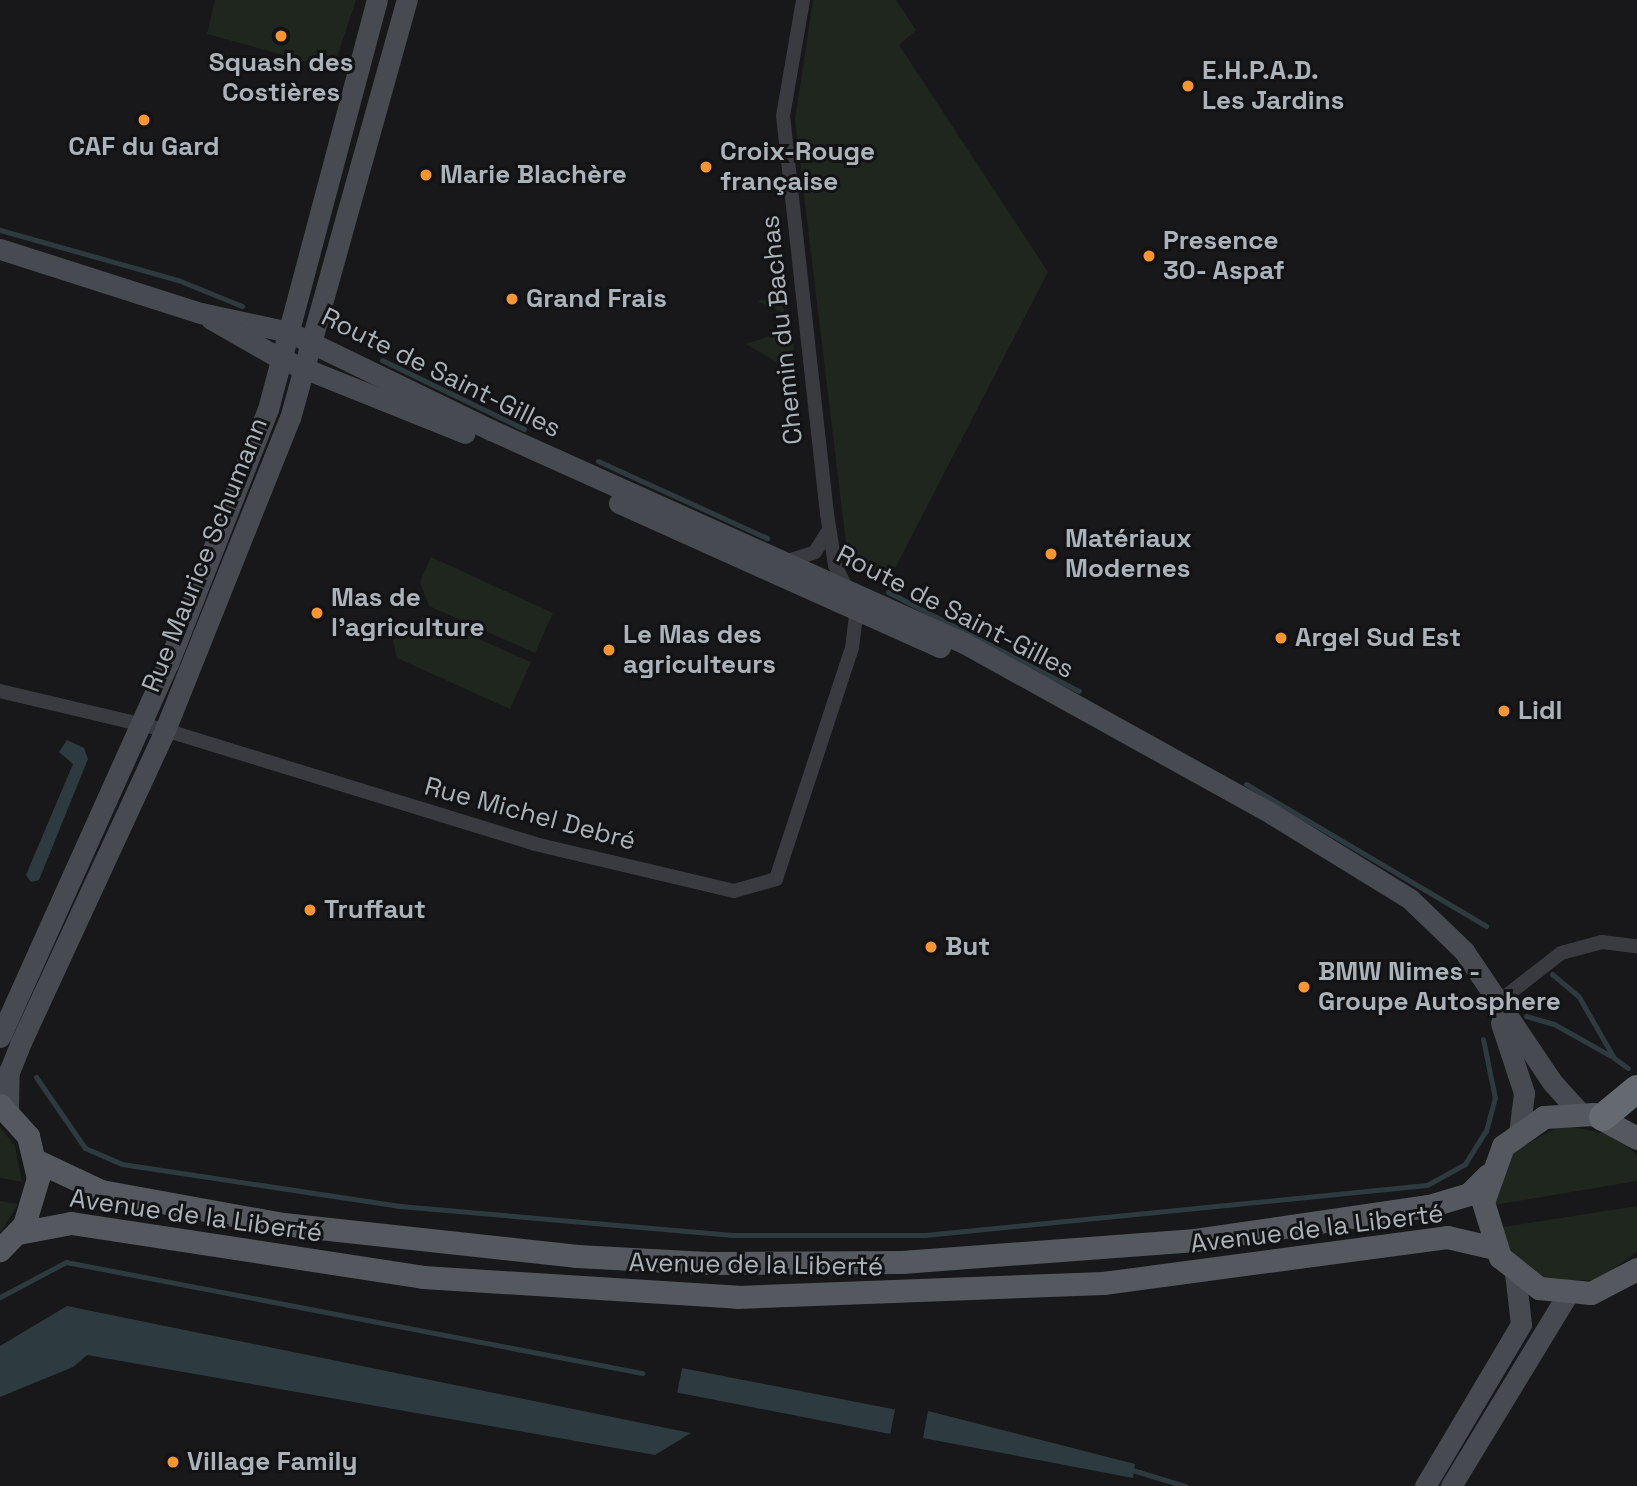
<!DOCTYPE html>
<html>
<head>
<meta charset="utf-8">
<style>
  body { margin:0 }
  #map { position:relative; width:1637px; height:1486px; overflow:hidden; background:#18181a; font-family:"Space Grotesk",sans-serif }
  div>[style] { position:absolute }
  .green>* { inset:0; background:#1e261e }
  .water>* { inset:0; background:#2d3a3f; transform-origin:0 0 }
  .stream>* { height:5px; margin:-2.5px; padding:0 2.5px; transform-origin:2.5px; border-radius:2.5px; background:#2d3a3f }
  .street>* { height:14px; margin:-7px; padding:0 7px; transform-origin:7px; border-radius:7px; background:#393b40 }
  .secondary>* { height:21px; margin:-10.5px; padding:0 10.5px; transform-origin:10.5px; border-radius:10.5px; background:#474a50 }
  .primary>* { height:23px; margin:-11.5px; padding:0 11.5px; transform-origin:11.5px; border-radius:11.5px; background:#55595f }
  .highway>* { height:28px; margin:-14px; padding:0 14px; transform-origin:14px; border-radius:14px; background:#656a71 }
  .dots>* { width:19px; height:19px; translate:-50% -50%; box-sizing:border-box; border:4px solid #131315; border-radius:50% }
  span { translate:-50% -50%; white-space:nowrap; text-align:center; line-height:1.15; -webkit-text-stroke:6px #131315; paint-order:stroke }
  .poi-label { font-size:26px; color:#aab2ba; font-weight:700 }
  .left { translate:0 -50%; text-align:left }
  .street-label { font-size:26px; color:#aab2ba }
</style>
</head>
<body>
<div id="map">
  <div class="green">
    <div style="clip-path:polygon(215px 0,356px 0,333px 69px,207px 34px)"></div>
    <div style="clip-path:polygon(813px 0,896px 0,916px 30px,899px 45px,1048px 272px,889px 580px,848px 560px,795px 120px)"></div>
    <div style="clip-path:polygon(788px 297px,783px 313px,757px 301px)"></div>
    <div style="clip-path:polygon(785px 331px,793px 342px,797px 374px,746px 344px)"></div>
    <div style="clip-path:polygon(431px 557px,553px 613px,535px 653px,429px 606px,420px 582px)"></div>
    <div style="clip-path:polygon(426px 616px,531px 662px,510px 709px,397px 658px,393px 641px,400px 625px,411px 626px)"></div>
    <div style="clip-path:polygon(1563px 1125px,1616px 1136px,1637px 1155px,1637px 1181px,1494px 1205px,1500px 1173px,1514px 1150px)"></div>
    <div style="clip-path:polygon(0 1127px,15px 1146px,22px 1182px,0 1178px)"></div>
    <div style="clip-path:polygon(0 1201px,18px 1204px,0 1233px)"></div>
    <div style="clip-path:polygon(1637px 1206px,1637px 1252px,1598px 1280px,1548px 1280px,1508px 1250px,1497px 1228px)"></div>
  </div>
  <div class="water">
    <div style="clip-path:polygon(67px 740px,84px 748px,88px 759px,39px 880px,31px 882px,26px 875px,73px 764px,59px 752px)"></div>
    <div style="clip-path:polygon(67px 1306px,691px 1433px,655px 1455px,87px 1355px,73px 1367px,0 1397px,0 1346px)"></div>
    <div style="left:682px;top:1368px;width:217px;height:25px;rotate:11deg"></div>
    <div style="clip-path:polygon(928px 1411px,1135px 1464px,1133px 1478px,923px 1438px)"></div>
  </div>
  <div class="stream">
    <div style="left:0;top:230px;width:185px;rotate:15.7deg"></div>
    <div style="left:178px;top:280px;width:69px;rotate:22.1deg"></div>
    <div style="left:382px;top:360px;width:158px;rotate:25.9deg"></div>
    <div style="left:598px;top:461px;width:186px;rotate:24.5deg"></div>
    <div style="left:888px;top:592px;width:215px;rotate:27.4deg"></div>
    <div style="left:1246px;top:784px;width:279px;rotate:30.6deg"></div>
    <div style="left:1552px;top:974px;width:35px;rotate:40deg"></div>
    <div style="left:1579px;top:997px;width:70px;rotate:60.2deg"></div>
    <div style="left:1614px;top:1058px;width:17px;rotate:36deg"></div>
    <div style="left:1526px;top:1016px;width:29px;rotate:16deg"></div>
    <div style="left:1554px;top:1024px;width:65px;rotate:29.3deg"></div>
    <div style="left:36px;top:1077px;width:86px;rotate:55.4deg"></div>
    <div style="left:85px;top:1148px;width:40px;rotate:23.4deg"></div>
    <div style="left:122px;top:1164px;width:281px;rotate:8.6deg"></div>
    <div style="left:400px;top:1206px;width:334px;rotate:5deg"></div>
    <div style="left:733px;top:1235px;width:192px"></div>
    <div style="left:925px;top:1235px;width:504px;rotate:-5.69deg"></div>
    <div style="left:1427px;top:1185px;width:43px;rotate:-28.9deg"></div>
    <div style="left:1465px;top:1164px;width:39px;rotate:-58deg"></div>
    <div style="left:1486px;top:1131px;width:34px;rotate:-75deg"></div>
    <div style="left:1495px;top:1098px;width:60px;rotate:-101.5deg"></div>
    <div style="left:0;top:1297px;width:75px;rotate:-27.9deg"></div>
    <div style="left:66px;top:1262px;width:587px;rotate:10.91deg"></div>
    <div style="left:1129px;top:1469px;width:59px;rotate:16.9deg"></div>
  </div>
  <div class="street">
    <div style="left:788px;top:561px;width:28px;rotate:-18deg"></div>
    <div style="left:815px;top:552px;width:26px;rotate:-58deg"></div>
    <div style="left:0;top:691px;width:170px;rotate:13.3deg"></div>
    <div style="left:165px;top:730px;width:387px;rotate:17.1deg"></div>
    <div style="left:535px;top:844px;width:204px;rotate:13.3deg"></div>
    <div style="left:734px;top:891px;width:44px;rotate:-15.9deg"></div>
    <div style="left:776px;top:879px;width:243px;rotate:-71.8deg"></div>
    <div style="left:852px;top:648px;width:38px;rotate:-83deg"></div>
    <div style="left:857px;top:610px;width:50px;rotate:-116.1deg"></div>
    <div style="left:835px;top:565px;width:52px;rotate:-98.9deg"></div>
    <div style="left:827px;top:514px;width:400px;rotate:-96.3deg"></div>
    <div style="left:783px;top:116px;width:118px;rotate:-80.2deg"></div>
    <div style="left:1493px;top:1006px;width:86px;rotate:-37.9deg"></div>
    <div style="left:1561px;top:953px;width:42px;rotate:-15deg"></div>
    <div style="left:1602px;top:942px;width:35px;rotate:7deg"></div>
  </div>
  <div class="secondary">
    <div style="left:0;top:249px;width:211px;rotate:17.7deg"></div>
    <div style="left:201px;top:313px;width:90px;rotate:12.2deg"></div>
    <div style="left:289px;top:332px;width:225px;rotate:25.9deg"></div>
    <div style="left:491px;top:430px;width:519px;rotate:24.24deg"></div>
    <div style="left:964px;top:643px;width:352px;rotate:29deg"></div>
    <div style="left:1272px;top:814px;width:162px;rotate:31.6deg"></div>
    <div style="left:1410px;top:899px;width:75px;rotate:43.9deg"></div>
    <div style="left:1464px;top:951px;width:158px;rotate:56.1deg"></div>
    <div style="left:1552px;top:1082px;width:42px;rotate:47.9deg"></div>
    <div style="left:211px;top:319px;width:81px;rotate:29.7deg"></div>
    <div style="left:281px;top:359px;width:198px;rotate:21.9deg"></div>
    <div style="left:619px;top:503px;width:352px;rotate:24.2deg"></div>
    <div style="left:1501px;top:1023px;width:74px;rotate:71.8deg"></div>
    <div style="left:1524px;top:1093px;width:38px;rotate:97deg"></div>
    <div style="left:0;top:1037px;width:409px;rotate:-65.8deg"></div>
    <div style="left:168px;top:664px;width:274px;rotate:-68.6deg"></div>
    <div style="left:268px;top:409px;width:423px;rotate:-75.1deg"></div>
    <div style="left:8px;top:1111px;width:39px;rotate:-89deg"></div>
    <div style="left:9px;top:1072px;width:32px;rotate:-68deg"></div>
    <div style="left:21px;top:1042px;width:344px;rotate:-65.2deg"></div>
    <div style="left:165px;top:730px;width:336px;rotate:-68.2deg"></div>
    <div style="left:290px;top:418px;width:434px;rotate:-74.4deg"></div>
    <div style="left:1425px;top:1486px;width:188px;rotate:-59.3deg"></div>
    <div style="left:1521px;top:1324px;width:51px;rotate:-96.7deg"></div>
    <div style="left:1451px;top:1486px;width:223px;rotate:-58.7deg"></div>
  </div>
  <div class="primary">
    <div style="left:0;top:1105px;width:42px;rotate:47.9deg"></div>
    <div style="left:28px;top:1136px;width:43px;rotate:76.6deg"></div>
    <div style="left:38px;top:1178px;width:49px;rotate:106.6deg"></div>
    <div style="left:24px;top:1225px;width:35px;rotate:134deg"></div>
    <div style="left:1637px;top:1138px;width:50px;rotate:-151.4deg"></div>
    <div style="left:1593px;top:1114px;width:49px;rotate:176.5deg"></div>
    <div style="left:1544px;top:1117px;width:50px;rotate:144.7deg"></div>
    <div style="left:1503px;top:1146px;width:59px;rotate:109.7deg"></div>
    <div style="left:1483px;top:1202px;width:58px;rotate:72.8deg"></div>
    <div style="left:1500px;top:1257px;width:50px;rotate:38.5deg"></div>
    <div style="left:1539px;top:1288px;width:52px;rotate:5.5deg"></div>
    <div style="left:1591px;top:1293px;width:52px;rotate:-27.6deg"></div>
    <div style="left:37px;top:1161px;width:71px;rotate:25.1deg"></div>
    <div style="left:101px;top:1191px;width:185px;rotate:10.3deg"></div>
    <div style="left:283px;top:1224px;width:296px;rotate:6.2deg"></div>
    <div style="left:577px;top:1256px;width:130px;rotate:3.1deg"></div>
    <div style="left:707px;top:1263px;width:195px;rotate:-0.3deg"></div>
    <div style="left:902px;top:1262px;width:294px;rotate:-4.3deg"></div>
    <div style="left:1195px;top:1240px;width:236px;rotate:-8.3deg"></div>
    <div style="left:1429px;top:1206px;width:42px;rotate:-16.7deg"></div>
    <div style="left:1469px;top:1194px;width:27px;rotate:-45deg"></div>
    <div style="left:18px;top:1233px;width:54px;rotate:-10.7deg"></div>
    <div style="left:71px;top:1223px;width:356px;rotate:8.7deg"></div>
    <div style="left:423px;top:1277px;width:315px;rotate:3.6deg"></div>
    <div style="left:737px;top:1297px;width:366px;rotate:-2.2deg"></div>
    <div style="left:1103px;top:1283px;width:347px;rotate:-7.6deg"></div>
    <div style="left:1447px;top:1237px;width:49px;rotate:12.9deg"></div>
  </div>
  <div class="highway">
    <div style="left:1603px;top:1117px;width:44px;rotate:-39.5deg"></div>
  </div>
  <div class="dots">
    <div style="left:281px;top:36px;background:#f79533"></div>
    <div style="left:1188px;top:86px;background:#f79533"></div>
    <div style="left:144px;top:120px;background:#f79533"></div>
    <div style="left:706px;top:167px;background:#f79533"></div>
    <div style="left:426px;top:175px;background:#f79533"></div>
    <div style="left:1149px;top:256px;background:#f79533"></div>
    <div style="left:512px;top:299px;background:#f79533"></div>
    <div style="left:1051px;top:554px;background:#f79533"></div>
    <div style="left:317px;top:613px;background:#f79533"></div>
    <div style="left:1281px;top:638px;background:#f79533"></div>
    <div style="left:609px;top:650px;background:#f79533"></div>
    <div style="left:1504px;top:711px;background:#f79533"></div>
    <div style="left:310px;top:910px;background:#f79533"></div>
    <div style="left:931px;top:947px;background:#f79533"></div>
    <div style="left:1304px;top:987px;background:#f79533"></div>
    <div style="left:173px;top:1462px;background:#f79533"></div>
  </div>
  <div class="poi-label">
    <span style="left:281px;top:78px">Squash des<br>Costières</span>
    <span class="left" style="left:1202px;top:86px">E.H.P.A.D.<br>Les Jardins</span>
    <span style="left:144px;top:147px">CAF du Gard</span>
    <span class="left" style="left:720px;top:167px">Croix-Rouge<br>française</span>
    <span class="left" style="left:440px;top:175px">Marie Blachère</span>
    <span class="left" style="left:1163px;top:256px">Presence<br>30- Aspaf</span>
    <span class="left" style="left:526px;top:299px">Grand Frais</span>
    <span class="left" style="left:1065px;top:554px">Matériaux<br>Modernes</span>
    <span class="left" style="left:331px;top:613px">Mas de<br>l'agriculture</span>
    <span class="left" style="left:623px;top:650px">Le Mas des<br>agriculteurs</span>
    <span class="left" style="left:1295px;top:638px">Argel Sud Est</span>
    <span class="left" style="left:1518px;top:711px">Lidl</span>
    <span class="left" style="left:324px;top:910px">Truffaut</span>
    <span class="left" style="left:945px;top:947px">But</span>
    <span class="left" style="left:1318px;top:987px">BMW Nimes -<br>Groupe Autosphere</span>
    <span class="left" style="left:187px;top:1462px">Village Family</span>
  </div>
  <div class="street-label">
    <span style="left:782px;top:330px;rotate:-96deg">Chemin du Bachas</span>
    <span style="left:441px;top:373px;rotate:26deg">Route de Saint-Gilles</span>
    <span style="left:205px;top:555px;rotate:-68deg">Rue Maurice Schumann</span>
    <span style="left:955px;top:612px;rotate:27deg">Route de Saint-Gilles</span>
    <span style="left:530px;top:814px;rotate:15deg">Rue Michel Debré</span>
    <span style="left:196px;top:1216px;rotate:8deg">Avenue de la Liberté</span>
    <span style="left:1317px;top:1229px;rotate:-7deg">Avenue de la Liberté</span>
    <span style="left:756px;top:1265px;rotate:1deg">Avenue de la Liberté</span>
  </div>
</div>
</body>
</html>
